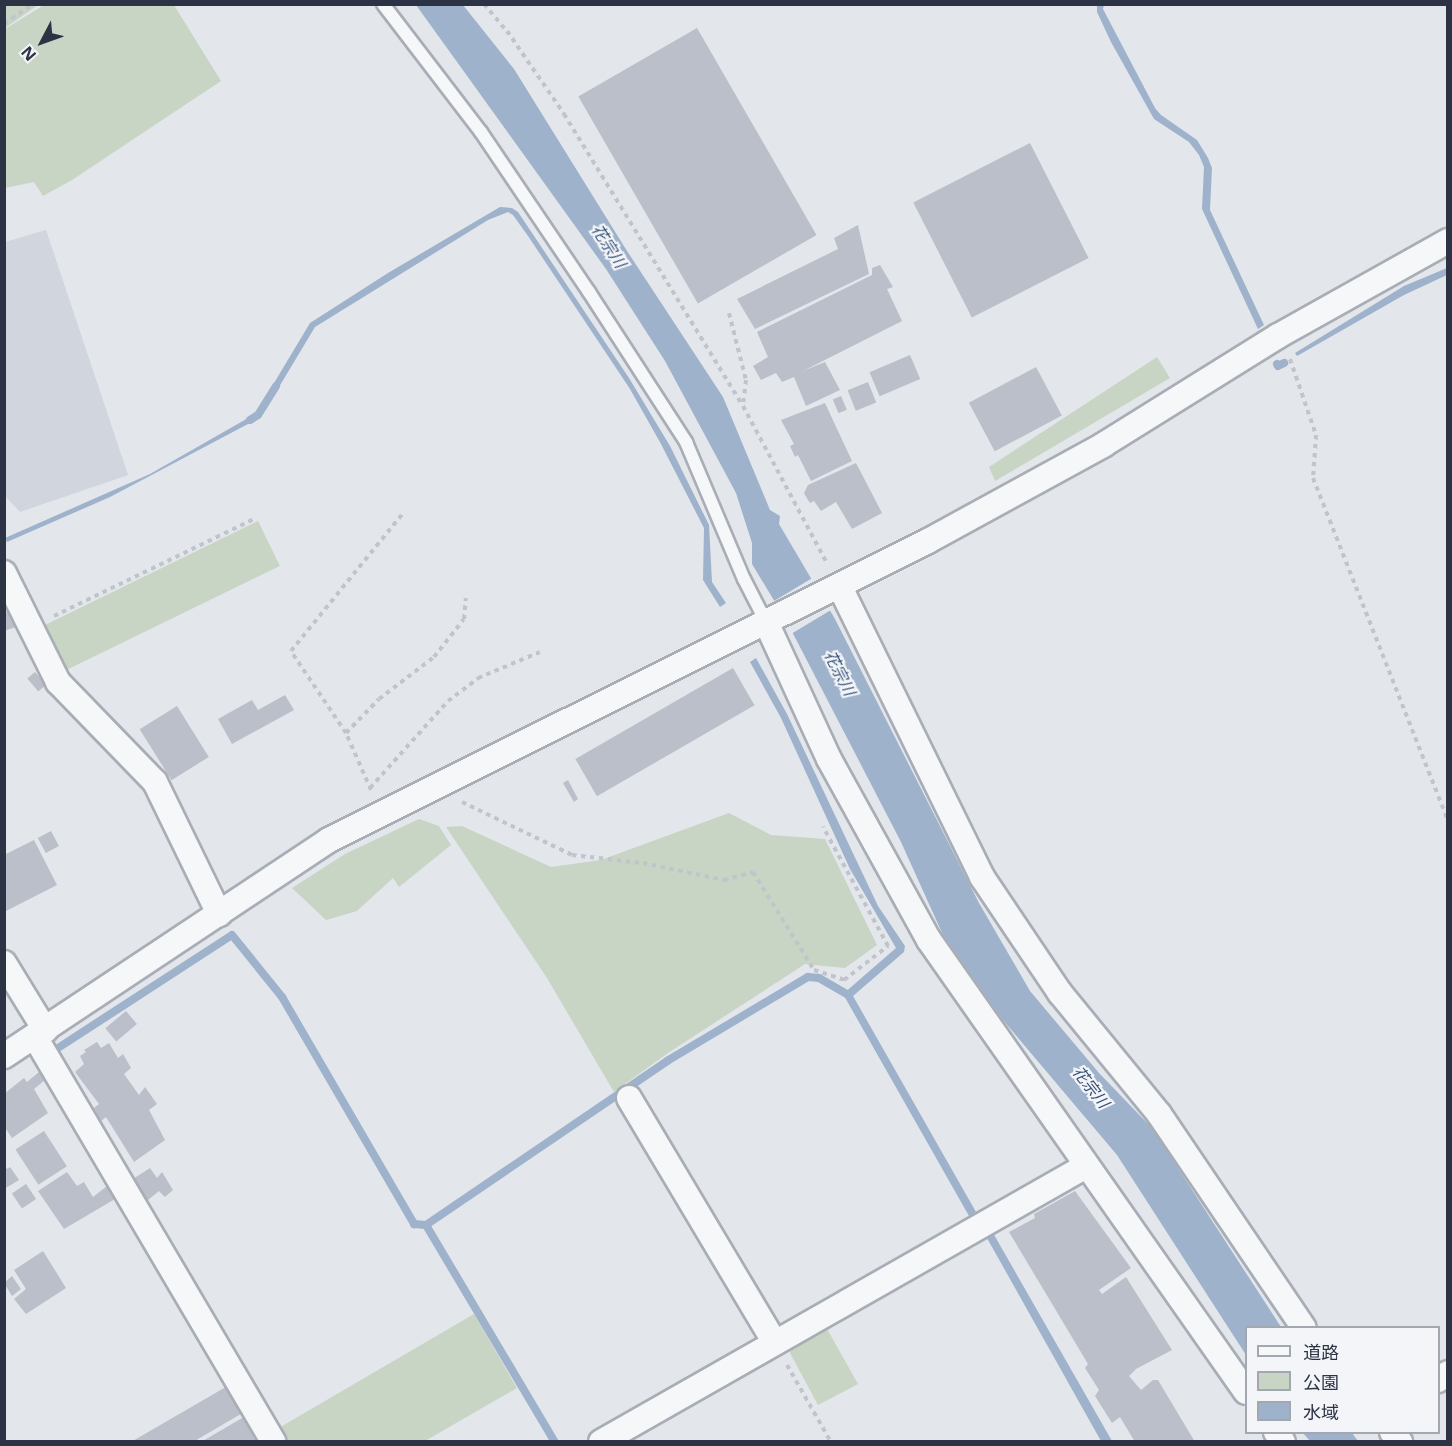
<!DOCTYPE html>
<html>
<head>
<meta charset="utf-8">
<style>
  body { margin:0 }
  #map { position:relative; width:1452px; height:1446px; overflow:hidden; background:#e3e6eb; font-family:"Open Sans","Noto Sans JP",sans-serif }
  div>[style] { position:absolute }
  .built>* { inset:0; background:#d1d5dd }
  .green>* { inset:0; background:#c8d5c4; transform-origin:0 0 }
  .water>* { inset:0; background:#9eb2cb }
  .pier>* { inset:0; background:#e3e6eb; transform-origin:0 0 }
  .stream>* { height:8px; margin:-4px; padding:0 4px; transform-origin:4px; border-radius:4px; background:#9eb2cb }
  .building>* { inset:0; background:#babfc9; transform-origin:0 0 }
  .path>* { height:4px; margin-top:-2px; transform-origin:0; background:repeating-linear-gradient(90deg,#c1c4ca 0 4.5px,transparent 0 9px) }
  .roads { filter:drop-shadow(2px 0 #a8adb6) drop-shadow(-2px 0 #a8adb6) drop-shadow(0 2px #a8adb6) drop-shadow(0 -2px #a8adb6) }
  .lane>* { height:12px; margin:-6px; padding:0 6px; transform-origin:6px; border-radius:6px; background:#f6f7f9 }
  .street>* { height:24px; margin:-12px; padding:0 12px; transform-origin:12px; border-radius:12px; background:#f6f7f9 }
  span { translate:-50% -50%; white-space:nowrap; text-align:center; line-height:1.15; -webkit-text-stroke:4.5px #f3f5f8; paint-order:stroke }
  .water-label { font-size:16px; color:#345078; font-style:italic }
  .frame { position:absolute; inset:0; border:6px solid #2b3344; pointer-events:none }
  .legend { position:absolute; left:1245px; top:1326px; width:195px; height:108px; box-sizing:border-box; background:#f3f5f8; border:2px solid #a3a7b0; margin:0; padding:8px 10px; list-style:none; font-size:18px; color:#2b3344 }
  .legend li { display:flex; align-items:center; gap:12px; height:30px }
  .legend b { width:30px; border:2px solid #a3a7b0 }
  .north { position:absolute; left:12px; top:12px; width:60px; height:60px; -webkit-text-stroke:4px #f3f5f8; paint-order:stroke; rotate:229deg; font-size:16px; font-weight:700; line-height:24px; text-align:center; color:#2b3344 }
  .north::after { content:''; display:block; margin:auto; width:21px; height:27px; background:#2b3344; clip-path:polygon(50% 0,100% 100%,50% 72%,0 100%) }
</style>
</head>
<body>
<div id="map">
  <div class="built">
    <div style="clip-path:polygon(46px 230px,128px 475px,20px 512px,5px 496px,5px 242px)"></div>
  </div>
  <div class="green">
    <div style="clip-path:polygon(5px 4px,38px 4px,38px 5px,5px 28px)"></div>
    <div style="clip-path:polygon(44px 5px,174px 5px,221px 81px,72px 180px,43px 196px,34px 182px,5px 188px,5px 29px)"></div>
    <div style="clip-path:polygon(1157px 357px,1170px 378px,995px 481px,989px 467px)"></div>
    <div style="left:258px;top:521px;width:50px;height:237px;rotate:64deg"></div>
    <div style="clip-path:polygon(729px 813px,771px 835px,825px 839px,877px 945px,845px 968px,805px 964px,668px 1053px,614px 1092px,547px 978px,446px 827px,462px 826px,551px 867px,601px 860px)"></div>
    <div style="clip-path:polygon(419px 819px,439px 826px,451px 845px,399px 887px,393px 878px,357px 911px,326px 920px,292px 888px,345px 854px)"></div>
    <div style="clip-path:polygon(474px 1314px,517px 1388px,425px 1441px,284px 1441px,277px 1429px)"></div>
    <div style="clip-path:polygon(822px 1320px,858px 1384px,818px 1405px,790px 1353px,796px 1336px)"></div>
  </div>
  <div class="water">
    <div style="clip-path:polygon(416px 5px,463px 5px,514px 69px,627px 251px,723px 397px,770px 510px,780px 516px,779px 524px,835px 619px,979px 903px,1030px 991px,1099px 1073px,1152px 1128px,1281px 1327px,1246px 1328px,1246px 1355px,1117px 1155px,1003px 1020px,943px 935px,901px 842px,787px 622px,752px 564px,752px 543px,736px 493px,665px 361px,606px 269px)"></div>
    <div style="clip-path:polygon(1097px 5px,1104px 5px,1103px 9px,1155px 108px,1161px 115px,1197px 140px,1208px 158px,1212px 168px,1210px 210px,1264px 325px,1258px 329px,1202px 209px,1204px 167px,1199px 155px,1189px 142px,1154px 119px,1111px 42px,1097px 12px)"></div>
    <div style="clip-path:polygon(500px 207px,512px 208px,518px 212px,629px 378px,670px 446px,709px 525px,712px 582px,726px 603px,720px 607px,703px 580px,704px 528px,661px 444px,630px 389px,528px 236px,513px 215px,508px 212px,488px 220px,315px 327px,273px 397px,268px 393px,310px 323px,388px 273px)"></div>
    <div style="clip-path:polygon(1447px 268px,1447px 275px,1404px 295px,1297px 356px,1295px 353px,1404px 286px)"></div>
    <div style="clip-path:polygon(257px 413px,261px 417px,110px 497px,7px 542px,5px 538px,150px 474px)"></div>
    <div style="clip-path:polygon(756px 658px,787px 714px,878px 906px,905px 946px,904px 952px,853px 996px,976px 1212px,969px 1216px,843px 994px,896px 948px,850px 869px,781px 718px,750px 662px)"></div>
    <div style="clip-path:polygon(989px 1226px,1112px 1441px,1101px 1441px,983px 1231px)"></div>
    <div style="clip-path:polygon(1303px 1433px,1352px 1433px,1358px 1441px,1310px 1441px)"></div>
  </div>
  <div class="pier">
    <div style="left:814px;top:577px;width:37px;height:49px;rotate:59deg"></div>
  </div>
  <div class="stream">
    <div style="left:1277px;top:364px;width:2px;rotate:63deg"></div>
    <div style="left:1278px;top:366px;width:7px;rotate:-27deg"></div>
    <div style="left:250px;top:420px;width:9px;rotate:-32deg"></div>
    <div style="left:258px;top:415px;width:34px;rotate:-58deg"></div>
    <div style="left:58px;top:1048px;width:207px;rotate:-33deg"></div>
    <div style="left:232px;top:935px;width:80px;rotate:51.1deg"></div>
    <div style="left:282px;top:997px;width:263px;rotate:59.8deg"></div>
    <div style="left:414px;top:1224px;width:12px;rotate:5deg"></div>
    <div style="left:426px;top:1225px;width:252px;rotate:59.3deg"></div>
    <div style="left:426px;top:1225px;width:292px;rotate:-34.2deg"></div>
    <div style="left:667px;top:1061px;width:164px;rotate:-30.8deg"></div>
    <div style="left:808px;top:977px;width:11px;rotate:5deg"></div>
    <div style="left:819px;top:978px;width:34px;rotate:30deg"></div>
  </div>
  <div class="building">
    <div style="left:697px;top:28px;width:239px;height:137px;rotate:60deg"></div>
    <div style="left:1030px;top:143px;width:129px;height:131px;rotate:63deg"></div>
    <div style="clip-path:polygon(858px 225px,869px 274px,755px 329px,737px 299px,838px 249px,834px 238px)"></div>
    <div style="clip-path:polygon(880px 265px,893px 287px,887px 289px,902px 321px,803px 371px,825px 362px,840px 390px,806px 406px,794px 377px,782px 382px,776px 373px,761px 380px,753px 366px,768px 357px,757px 332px,872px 275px,872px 268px)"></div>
    <div style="left:910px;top:355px;width:26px;height:44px;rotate:67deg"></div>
    <div style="left:1036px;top:367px;width:55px;height:76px;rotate:62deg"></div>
    <div style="left:868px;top:382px;width:22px;height:22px;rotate:68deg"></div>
    <div style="left:841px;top:396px;width:15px;height:9px;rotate:67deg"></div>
    <div style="clip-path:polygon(825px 403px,852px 461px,811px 481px,798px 455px,795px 457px,790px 446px,794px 444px,781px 420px)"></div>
    <div style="clip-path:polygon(856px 463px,882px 513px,852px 529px,836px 502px,821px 511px,814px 501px,810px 503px,808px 500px,804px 493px,808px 485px)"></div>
    <div style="clip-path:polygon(11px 611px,19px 626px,4px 631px,4px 613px)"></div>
    <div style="left:733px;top:668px;width:43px;height:182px;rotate:60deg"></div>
    <div style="left:35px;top:672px;width:17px;height:10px;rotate:50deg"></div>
    <div style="clip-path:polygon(285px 695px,294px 710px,232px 744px,218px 719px,252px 700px,258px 710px)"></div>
    <div style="left:177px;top:706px;width:60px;height:44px;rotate:58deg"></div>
    <div style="clip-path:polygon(568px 780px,578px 799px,574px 802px,563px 783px)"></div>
    <div style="left:51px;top:831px;width:17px;height:15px;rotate:62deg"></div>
    <div style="clip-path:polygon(34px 840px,57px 885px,4px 912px,4px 855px)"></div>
    <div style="left:126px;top:1011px;width:17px;height:27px;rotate:50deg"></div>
    <div style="clip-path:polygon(97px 1042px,101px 1048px,109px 1043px,118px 1058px,123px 1054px,131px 1068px,124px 1074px,139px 1095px,145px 1087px,157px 1104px,149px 1110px,165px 1140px,134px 1162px,106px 1117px,101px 1121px,94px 1108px,99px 1104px,75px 1072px,84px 1064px,80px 1056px,86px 1052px,84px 1050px)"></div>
    <div style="clip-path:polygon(39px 1072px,45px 1080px,34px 1089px,48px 1113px,12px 1138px,4px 1126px,4px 1094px,24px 1078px,27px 1082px)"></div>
    <div style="left:44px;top:1131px;width:42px;height:34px;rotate:57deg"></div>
    <div style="clip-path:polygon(4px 1164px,7px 1169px,10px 1167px,19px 1180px,4px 1189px)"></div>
    <div style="clip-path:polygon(150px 1168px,157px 1178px,162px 1172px,173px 1190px,165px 1197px,159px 1191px,148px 1200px,133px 1179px)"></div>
    <div style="clip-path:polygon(67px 1172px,77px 1186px,84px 1182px,93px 1197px,107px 1186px,115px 1199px,64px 1229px,38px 1191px)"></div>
    <div style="left:26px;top:1184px;width:18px;height:17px;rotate:56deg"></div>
    <div style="clip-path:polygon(1075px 1191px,1131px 1268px,1099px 1290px,1102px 1294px,1126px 1277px,1172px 1350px,1136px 1369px,1129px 1376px,1141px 1390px,1153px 1380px,1158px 1380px,1195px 1442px,1135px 1442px,1120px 1417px,1112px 1423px,1095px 1396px,1099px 1390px,1085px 1368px,1088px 1364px,1009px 1232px,1035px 1218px,1034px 1214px)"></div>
    <div style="clip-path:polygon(43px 1251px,66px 1288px,26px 1314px,14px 1299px,26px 1289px,14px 1270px)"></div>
    <div style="clip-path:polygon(12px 1276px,21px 1289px,12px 1296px,4px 1283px)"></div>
    <div style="clip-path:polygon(231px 1384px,246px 1411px,193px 1442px,131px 1442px)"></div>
    <div style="clip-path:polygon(249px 1414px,263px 1442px,201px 1442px)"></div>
  </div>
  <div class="path">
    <div style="left:484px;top:4px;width:35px;rotate:50deg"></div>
    <div style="left:507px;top:31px;width:101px;rotate:55.5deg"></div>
    <div style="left:564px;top:114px;width:342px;rotate:58.5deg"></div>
    <div style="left:743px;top:406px;width:178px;rotate:61.9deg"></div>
    <div style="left:4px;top:24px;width:35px;rotate:-35deg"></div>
    <div style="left:729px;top:313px;width:69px;rotate:75.8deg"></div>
    <div style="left:746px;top:380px;width:26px;rotate:97deg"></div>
    <div style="left:1290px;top:359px;width:80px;rotate:71.1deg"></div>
    <div style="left:1316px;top:435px;width:43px;rotate:94deg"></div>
    <div style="left:1313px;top:478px;width:368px;rotate:68.5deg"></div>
    <div style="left:54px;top:616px;width:225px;rotate:-25.9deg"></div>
    <div style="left:346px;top:733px;width:47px;rotate:-45.9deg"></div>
    <div style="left:379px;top:699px;width:69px;rotate:-37.4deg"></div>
    <div style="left:434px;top:657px;width:48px;rotate:-51.7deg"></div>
    <div style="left:464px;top:619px;width:21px;rotate:-85deg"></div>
    <div style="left:370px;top:788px;width:117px;rotate:-48.1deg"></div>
    <div style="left:448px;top:701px;width:38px;rotate:-37deg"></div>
    <div style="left:478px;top:678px;width:67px;rotate:-22.8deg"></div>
    <div style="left:371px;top:790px;width:62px;rotate:-113.7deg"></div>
    <div style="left:346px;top:733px;width:99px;rotate:-123.9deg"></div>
    <div style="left:291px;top:651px;width:178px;rotate:-50.9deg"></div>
    <div style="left:462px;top:802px;width:122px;rotate:25.7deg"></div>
    <div style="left:572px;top:855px;width:71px;rotate:6.4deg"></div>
    <div style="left:643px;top:863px;width:83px;rotate:11.9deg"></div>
    <div style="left:724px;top:880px;width:30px;rotate:-15deg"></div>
    <div style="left:753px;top:872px;width:115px;rotate:58.1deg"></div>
    <div style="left:814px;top:970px;width:32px;rotate:18deg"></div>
    <div style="left:844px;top:980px;width:56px;rotate:-37.7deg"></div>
    <div style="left:888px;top:946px;width:136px;rotate:-118.6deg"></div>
    <div style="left:787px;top:1365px;width:89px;rotate:60.3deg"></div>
  </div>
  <div class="roads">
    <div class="lane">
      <div style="left:383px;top:4px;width:161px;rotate:52.6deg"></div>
      <div style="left:481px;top:132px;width:193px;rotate:56deg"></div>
      <div style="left:589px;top:292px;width:179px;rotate:57.1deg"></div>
      <div style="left:686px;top:442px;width:149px;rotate:67.1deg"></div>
      <div style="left:744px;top:579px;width:48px;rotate:62.9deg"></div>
    </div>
    <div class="street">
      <div style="left:4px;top:573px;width:122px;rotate:63.6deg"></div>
      <div style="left:58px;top:682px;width:139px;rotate:45.9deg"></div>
      <div style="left:155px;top:782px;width:147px;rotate:64.1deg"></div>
      <div style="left:840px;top:587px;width:323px;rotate:63.9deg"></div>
      <div style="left:982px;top:877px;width:140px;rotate:56.1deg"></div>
      <div style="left:1060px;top:993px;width:156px;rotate:50.7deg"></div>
      <div style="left:1159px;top:1114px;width:258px;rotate:55.9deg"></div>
      <div style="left:766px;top:622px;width:151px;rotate:65.3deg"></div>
      <div style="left:829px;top:759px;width:207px;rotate:61.1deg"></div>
      <div style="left:929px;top:940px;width:552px;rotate:54.96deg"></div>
      <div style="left:4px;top:963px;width:79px;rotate:58.5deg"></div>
      <div style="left:35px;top:1037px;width:470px;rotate:59.5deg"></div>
      <div style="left:4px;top:1056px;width:390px;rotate:-33.6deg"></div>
      <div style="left:329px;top:840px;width:669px;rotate:-26.53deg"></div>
      <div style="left:928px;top:541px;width:200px;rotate:-28.7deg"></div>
      <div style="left:1103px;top:445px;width:206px;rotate:-31.9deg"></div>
      <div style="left:1278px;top:336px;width:195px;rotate:-29.2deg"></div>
      <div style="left:629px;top:1098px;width:285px;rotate:59.2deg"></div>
      <div style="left:1438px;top:1380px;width:12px;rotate:-35deg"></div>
      <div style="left:1276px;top:1432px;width:12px;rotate:55deg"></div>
      <div style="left:1392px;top:1432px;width:13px;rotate:51deg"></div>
      <div style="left:601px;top:1442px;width:558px;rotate:-29.64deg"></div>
    </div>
  </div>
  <div class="water-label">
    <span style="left:609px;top:246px;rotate:57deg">花宗川</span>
    <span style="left:840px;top:673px;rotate:63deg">花宗川</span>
    <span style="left:1091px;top:1087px;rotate:52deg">花宗川</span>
  </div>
  <div class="frame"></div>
  <ul class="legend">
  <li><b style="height:8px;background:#f6f7f9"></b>道路</li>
  <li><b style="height:16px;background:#c8d5c4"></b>公園</li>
  <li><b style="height:16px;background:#9eb2cb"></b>水域</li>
  </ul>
  <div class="north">N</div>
</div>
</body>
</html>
